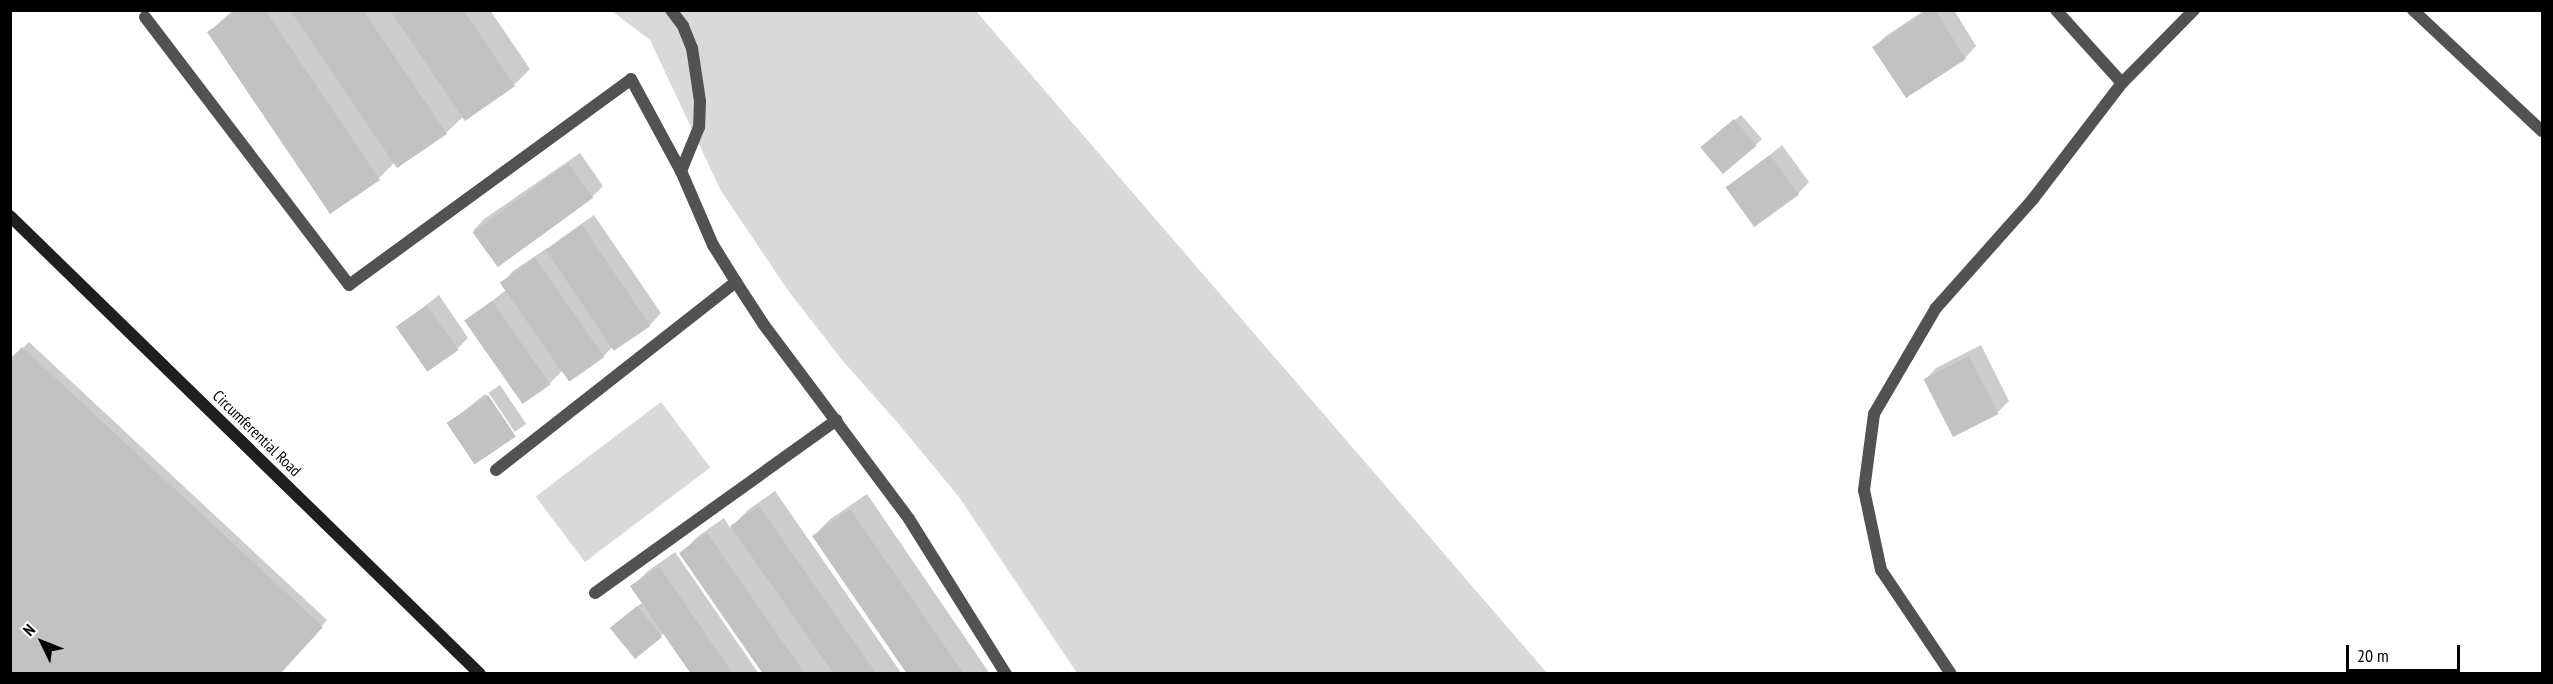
<!DOCTYPE html>
<html>
<head>
<meta charset="utf-8">
<style>
  body { margin:0 }
  #map { position:relative; width:2553px; height:684px; overflow:hidden; background:#fff; font-family:"PT Sans Narrow",sans-serif }
  div>[style] { position:absolute }
  .green>* { inset:0; background:#d9d9d9; transform-origin:0 0 }
  .shadow>* { inset:0; background:#0003; transform-origin:0 0 }
  .building>* { inset:0; background:#c2c2c2; transform-origin:0 0 }
  .service>* { height:12px; margin:-6px; padding:0 6px; transform-origin:6px; border-radius:6px; background:#525252 }
  .minor>* { height:12px; margin:-6px; padding:0 6px; transform-origin:6px; border-radius:6px; background:#525252 }
  .secondary>* { height:12px; margin:-6px; padding:0 6px; transform-origin:6px; border-radius:6px; background:#1f1f1f }
  span { translate:-50% -50%; white-space:nowrap; text-align:center; line-height:1.15; -webkit-text-stroke:5px #fff; paint-order:stroke }
  .street-label { font-size:16px; color:#000 }
  .frame { position:absolute; inset:0; border:12px solid #000; pointer-events:none }
  .north { position:absolute; left:12px; top:612px; width:60px; height:60px; -webkit-text-stroke:4px #fff; paint-order:stroke; rotate:313deg; font-size:16px; font-weight:700; line-height:24px; text-align:center; color:#000 }
  .north::after { content:''; display:block; margin:auto; width:21px; height:27px; background:#000; clip-path:polygon(50% 0,100% 100%,50% 72%,0 100%) }
  .scale { position:absolute; left:2346px; top:645px; width:114px; height:27px; box-sizing:border-box; border:3px solid #000; border-top:0; padding-left:8px; font-size:18px; line-height:21px; white-space:nowrap; color:#000; -webkit-text-stroke:4px #fff; paint-order:stroke }
</style>
</head>
<body>
<div id="map">
  <div class="green">
    <div style="clip-path:polygon(612px 11px,976px 11px,1547px 673px,1077px 673px,959px 497px,897px 422px,842px 360px,787px 289px,721px 191px,650px 40px)"></div>
    <div style="left:661px;top:402px;width:82px;height:157px;rotate:53deg"></div>
  </div>
  <div class="shadow">
    <div style="clip-path:polygon(233px 10px,490px 10px,530px 69px,514px 85px,464px 116px,446px 133px,397px 166px,395px 162px,379px 178px,330px 212px,209px 32px)"></div>
    <div style="clip-path:polygon(1925px 10px,1954px 10px,1976px 46px,1965px 58px,1874px 47px,1886px 36px)"></div>
    <div style="clip-path:polygon(1741px 115px,1762px 139px,1724px 172px,1708px 142px)"></div>
    <div style="clip-path:polygon(1782px 145px,1809px 182px,1798px 194px,1728px 189px)"></div>
    <div style="clip-path:polygon(580px 153px,603px 186px,592px 197px,473px 231px,484px 219px)"></div>
    <div style="clip-path:polygon(594px 215px,661px 313px,650px 325px,614px 345px,603px 357px,563px 370px,549px 384px,522px 402px,466px 321px,506px 290px,502px 283px,513px 271px,547px 248px,548px 250px,560px 239px)"></div>
    <div style="clip-path:polygon(439px 295px,468px 338px,457px 349px,398px 327px)"></div>
    <div style="clip-path:polygon(29px 342px,327px 620px,278px 674px,10px 362px)"></div>
    <div style="clip-path:polygon(1981px 345px,2009px 401px,1998px 412px,1925px 380px,1936px 368px)"></div>
    <div style="left:500px;top:385px;width:47px;height:14px;rotate:56deg"></div>
    <div style="clip-path:polygon(485px 394px,513px 435px,448px 424px)"></div>
    <div style="clip-path:polygon(775px 491px,902px 674px,765px 674px,681px 553px,697px 537px,724px 518px,730px 528px,748px 510px)"></div>
    <div style="clip-path:polygon(867px 494px,990px 674px,909px 674px,814px 536px,829px 520px)"></div>
    <div style="clip-path:polygon(675px 552px,759px 674px,692px 674px,664px 633px,635px 657px,617px 623px,643px 602px,632px 587px,648px 571px)"></div>
  </div>
  <div class="building">
    <div style="clip-path:polygon(238px 10px,265px 10px,380px 180px,330px 214px,207px 32px)"></div>
    <div style="clip-path:polygon(290px 10px,363px 10px,447px 134px,397px 168px)"></div>
    <div style="clip-path:polygon(390px 10px,463px 10px,515px 86px,465px 121px)"></div>
    <div style="clip-path:polygon(1928px 10px,1935px 10px,1966px 59px,1906px 98px,1872px 47px)"></div>
    <div style="left:1734px;top:119px;width:35px;height:44px;rotate:50deg"></div>
    <div style="left:1770px;top:155px;width:49px;height:55px;rotate:54deg"></div>
    <div style="left:568px;top:163px;width:43px;height:118px;rotate:54deg"></div>
    <div style="left:582px;top:225px;width:122px;height:44px;rotate:56deg"></div>
    <div style="left:535px;top:258px;width:121px;height:43px;rotate:55deg"></div>
    <div style="left:492px;top:301px;width:102px;height:34px;rotate:55deg"></div>
    <div style="left:427px;top:305px;width:55px;height:38px;rotate:55deg"></div>
    <div style="clip-path:polygon(22px 347px,323px 627px,280px 674px,10px 674px,10px 359px)"></div>
    <div style="left:1969px;top:356px;width:65px;height:51px;rotate:63deg"></div>
    <div style="left:488px;top:395px;width:50px;height:50px;rotate:56deg"></div>
    <div style="left:759px;top:506px;width:204px;height:35px;rotate:55deg"></div>
    <div style="clip-path:polygon(850px 509px,964px 674px,907px 674px,812px 536px)"></div>
    <div style="clip-path:polygon(707px 533px,805px 674px,763px 674px,679px 553px)"></div>
    <div style="clip-path:polygon(659px 566px,733px 674px,691px 674px,630px 586px)"></div>
    <div style="left:637px;top:606px;width:40px;height:35px;rotate:51deg"></div>
  </div>
  <div class="service">
    <div style="left:671px;top:10px;width:20px;rotate:53deg"></div>
    <div style="left:683px;top:26px;width:24px;rotate:68deg"></div>
    <div style="left:692px;top:48px;width:54px;rotate:81.4deg"></div>
    <div style="left:700px;top:101px;width:26px;rotate:92deg"></div>
    <div style="left:699px;top:127px;width:48px;rotate:112.2deg"></div>
    <div style="left:145px;top:17px;width:337px;rotate:52.7deg"></div>
    <div style="left:349px;top:285px;width:349px;rotate:-36.1deg"></div>
    <div style="left:631px;top:79px;width:105px;rotate:61.5deg"></div>
    <div style="left:681px;top:171px;width:81px;rotate:66.6deg"></div>
    <div style="left:713px;top:245px;width:44px;rotate:58.1deg"></div>
    <div style="left:736px;top:282px;width:51px;rotate:56.9deg"></div>
    <div style="left:764px;top:325px;width:242px;rotate:53.2deg"></div>
    <div style="left:909px;top:519px;width:183px;rotate:58deg"></div>
    <div style="left:496px;top:470px;width:305px;rotate:-38.1deg"></div>
    <div style="left:595px;top:593px;width:297px;rotate:-35.6deg"></div>
  </div>
  <div class="minor">
    <div style="left:2056px;top:10px;width:98px;rotate:47.9deg"></div>
    <div style="left:2413px;top:10px;width:177px;rotate:43.2deg"></div>
    <div style="left:1951px;top:674px;width:125px;rotate:-123.9deg"></div>
    <div style="left:1881px;top:570px;width:82px;rotate:-102deg"></div>
    <div style="left:1864px;top:490px;width:77px;rotate:-82.5deg"></div>
    <div style="left:1874px;top:414px;width:123px;rotate:-59.7deg"></div>
    <div style="left:1936px;top:308px;width:146px;rotate:-48.3deg"></div>
    <div style="left:2033px;top:199px;width:146px;rotate:-52.5deg"></div>
    <div style="left:2122px;top:83px;width:103px;rotate:-45.4deg"></div>
  </div>
  <div class="secondary">
    <div style="left:10px;top:216px;width:656px;rotate:44.26deg"></div>
  </div>
  <div class="street-label">
    <span style="left:257px;top:433px;rotate:44deg">Circumferential Road</span>
  </div>
  <div class="frame"></div>
  <div class="north">N</div>
  <div class="scale">20 m</div>
</div>
</body>
</html>
